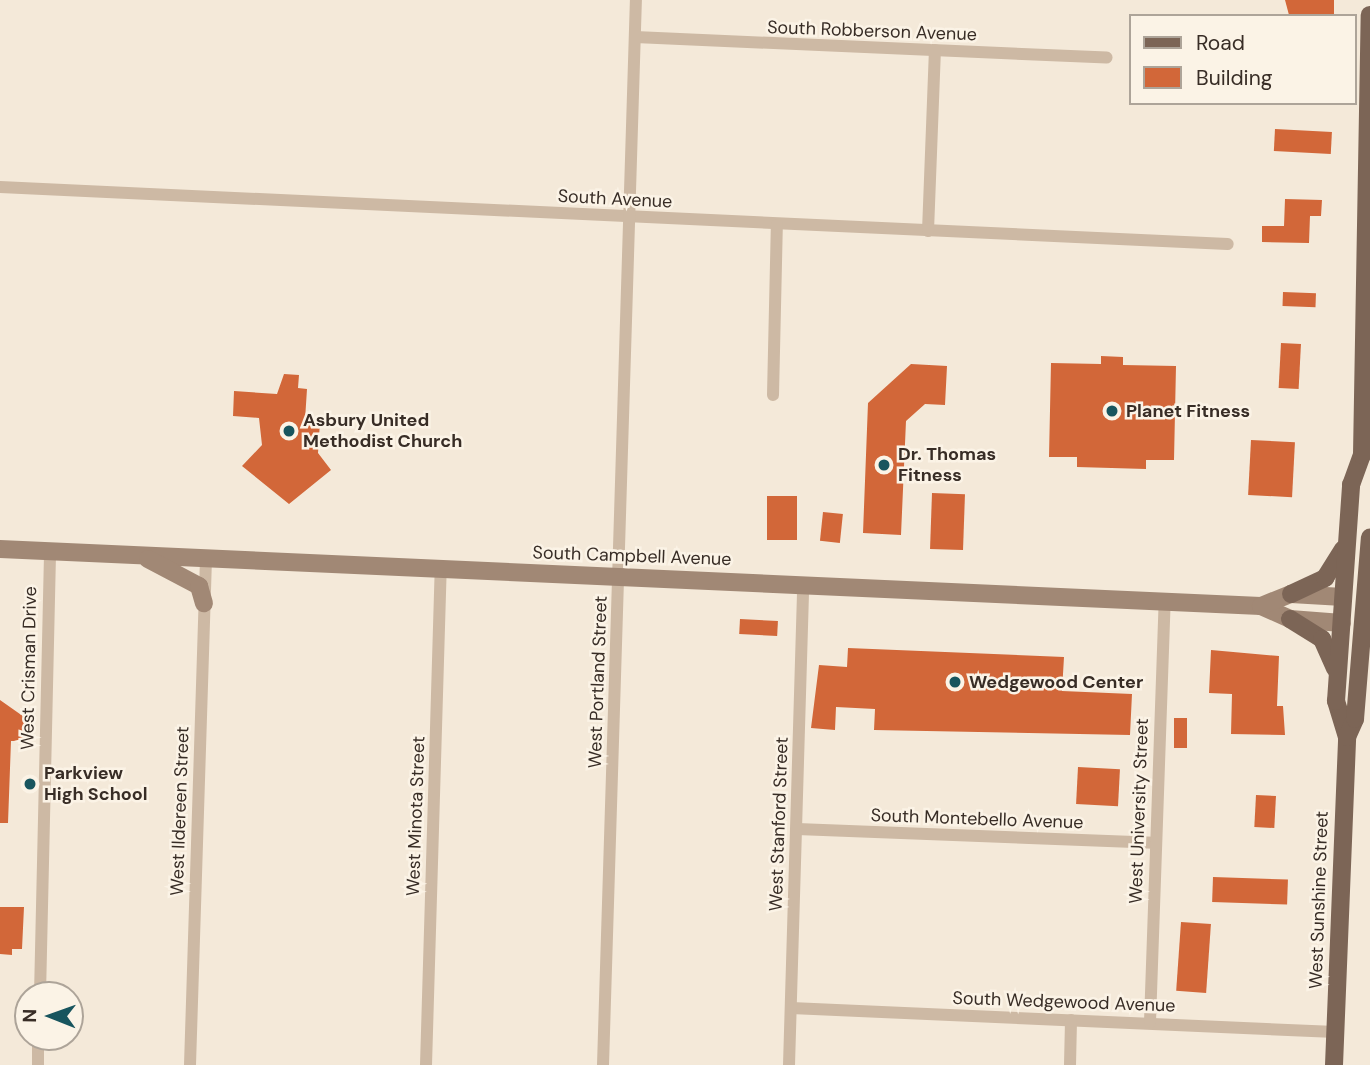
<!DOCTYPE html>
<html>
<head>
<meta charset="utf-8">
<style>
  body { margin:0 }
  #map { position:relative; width:1370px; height:1065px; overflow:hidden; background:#f4e9d9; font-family:"DM Sans",sans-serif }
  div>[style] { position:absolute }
  .building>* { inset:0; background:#d26739; transform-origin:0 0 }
  .minor>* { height:12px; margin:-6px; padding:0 6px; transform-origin:6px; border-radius:6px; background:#cdb9a4 }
  .secondary>* { height:18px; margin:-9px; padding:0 9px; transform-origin:9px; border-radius:9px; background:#a18875 }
  .primary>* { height:18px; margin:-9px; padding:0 9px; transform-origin:9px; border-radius:9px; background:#7c6556 }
  .dots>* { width:19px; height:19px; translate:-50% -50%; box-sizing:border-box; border:4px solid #fbf3e6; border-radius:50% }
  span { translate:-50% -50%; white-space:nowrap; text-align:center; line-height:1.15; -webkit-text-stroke:5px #fbf3e6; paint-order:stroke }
  .street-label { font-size:18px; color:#382d26 }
  .poi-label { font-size:18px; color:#382d26; font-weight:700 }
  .left { translate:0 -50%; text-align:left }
  .legend { position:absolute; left:1129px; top:14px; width:228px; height:91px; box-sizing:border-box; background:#fbf3e6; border:2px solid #ada499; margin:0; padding:9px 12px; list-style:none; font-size:21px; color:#382d26 }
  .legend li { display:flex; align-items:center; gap:14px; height:35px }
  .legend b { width:35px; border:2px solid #ada499 }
  .north { position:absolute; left:14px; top:981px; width:70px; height:70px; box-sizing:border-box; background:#fbf3e6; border:2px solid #ada499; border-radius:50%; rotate:271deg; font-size:19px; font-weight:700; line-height:28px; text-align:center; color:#382d26 }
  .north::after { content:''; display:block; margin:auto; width:24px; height:32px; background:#18555e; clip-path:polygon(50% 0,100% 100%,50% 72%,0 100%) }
</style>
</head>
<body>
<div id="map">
  <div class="building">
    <div style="clip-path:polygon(1285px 0,1334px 0,1334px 16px,1289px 15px)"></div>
    <div style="left:1275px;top:129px;width:57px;height:22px;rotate:3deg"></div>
    <div style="clip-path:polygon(1285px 199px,1322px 200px,1321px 216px,1310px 216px,1309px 243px,1262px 242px,1262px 226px,1284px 226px)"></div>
    <div style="left:1283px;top:292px;width:33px;height:14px;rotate:2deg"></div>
    <div style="left:1281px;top:343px;width:20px;height:45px;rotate:3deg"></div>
    <div style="clip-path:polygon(1101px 356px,1123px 357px,1123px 365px,1176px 366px,1174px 460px,1146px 460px,1146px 469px,1077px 467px,1077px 457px,1049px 457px,1051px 363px,1101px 364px)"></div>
    <div style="clip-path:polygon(911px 364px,947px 366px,945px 405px,925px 404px,906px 421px,901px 535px,863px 533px,868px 403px)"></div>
    <div style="clip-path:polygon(284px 374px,299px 375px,298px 388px,307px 389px,305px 420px,320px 421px,318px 453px,331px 470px,289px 504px,242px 466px,262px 445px,259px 418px,233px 416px,234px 391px,277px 394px)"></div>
    <div style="left:1251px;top:440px;width:44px;height:55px;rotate:3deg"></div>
    <div style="left:932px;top:493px;width:33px;height:56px;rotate:2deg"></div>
    <div style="left:767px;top:496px;width:30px;height:44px"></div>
    <div style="left:823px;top:512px;width:20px;height:29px;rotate:6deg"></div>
    <div style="left:740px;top:619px;width:38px;height:15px;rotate:3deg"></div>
    <div style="clip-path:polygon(848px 648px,1064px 657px,1062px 691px,1132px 694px,1130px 735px,874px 730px,875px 709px,836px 707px,835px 730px,811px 728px,819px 665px,847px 667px)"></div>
    <div style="clip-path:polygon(1211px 650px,1279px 656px,1277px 706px,1283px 706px,1285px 735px,1231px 734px,1232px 694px,1209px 693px)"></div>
    <div style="clip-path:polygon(0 700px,27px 719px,27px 741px,11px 741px,8px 823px,0 823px)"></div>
    <div style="left:1174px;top:718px;width:13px;height:30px"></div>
    <div style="left:1078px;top:767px;width:42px;height:37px;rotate:3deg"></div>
    <div style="left:1256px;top:795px;width:20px;height:32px;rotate:3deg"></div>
    <div style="left:1213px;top:877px;width:75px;height:25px;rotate:2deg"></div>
    <div style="clip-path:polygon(0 907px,24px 907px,22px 949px,12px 949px,12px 955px,0 954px)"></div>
    <div style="left:1181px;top:922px;width:30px;height:69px;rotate:4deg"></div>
  </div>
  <div class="minor">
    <div style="left:635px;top:37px;width:472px;rotate:2.5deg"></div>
    <div style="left:0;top:187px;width:1229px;rotate:2.66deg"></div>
    <div style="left:928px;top:231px;width:181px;rotate:-87.8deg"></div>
    <div style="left:773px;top:395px;width:170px;rotate:-88.7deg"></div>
    <div style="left:797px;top:829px;width:357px;rotate:2.2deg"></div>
    <div style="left:40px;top:995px;width:444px;rotate:-88.7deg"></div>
    <div style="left:791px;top:1008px;width:545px;rotate:2.53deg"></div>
    <div style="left:1150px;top:1022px;width:421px;rotate:-88deg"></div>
    <div style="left:38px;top:1065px;width:28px;rotate:-90deg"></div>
    <div style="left:190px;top:1065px;width:507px;rotate:-88.19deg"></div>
    <div style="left:426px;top:1065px;width:496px;rotate:-88.3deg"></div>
    <div style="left:603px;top:1065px;width:1066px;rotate:-88.23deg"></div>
    <div style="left:789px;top:1065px;width:481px;rotate:-88.3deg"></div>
    <div style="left:1070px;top:1065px;width:45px;rotate:-88.7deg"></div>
  </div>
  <div class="secondary">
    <div style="left:0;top:549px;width:1262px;rotate:2.59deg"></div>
    <div style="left:1261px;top:606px;width:32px;rotate:24deg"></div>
    <div style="left:1290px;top:619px;width:52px;rotate:4.4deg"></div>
    <div style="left:148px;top:559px;width:58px;rotate:27.9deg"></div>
    <div style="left:199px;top:586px;width:18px;rotate:74deg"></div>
    <div style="left:1261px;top:606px;width:32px;rotate:-22deg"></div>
    <div style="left:1291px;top:594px;width:52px;rotate:3.3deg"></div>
  </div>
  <div class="primary">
    <div style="left:1291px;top:594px;width:38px;rotate:-25deg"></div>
    <div style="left:1325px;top:578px;width:34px;rotate:-58deg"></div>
    <div style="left:1290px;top:619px;width:38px;rotate:32deg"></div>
    <div style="left:1322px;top:639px;width:32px;rotate:66deg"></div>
    <div style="left:1347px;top:737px;width:38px;rotate:-107deg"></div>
    <div style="left:1336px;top:701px;width:217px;rotate:-86deg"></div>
    <div style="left:1351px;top:485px;width:32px;rotate:-70deg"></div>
    <div style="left:1362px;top:455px;width:440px;rotate:-89deg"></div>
    <div style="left:1334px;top:1065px;width:328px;rotate:-87.7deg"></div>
    <div style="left:1347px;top:737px;width:20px;rotate:-66deg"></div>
    <div style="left:1355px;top:719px;width:182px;rotate:-85.3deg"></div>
  </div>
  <div class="dots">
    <div style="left:1112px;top:411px;background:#18555e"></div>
    <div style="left:289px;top:431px;background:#18555e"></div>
    <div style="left:884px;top:465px;background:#18555e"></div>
    <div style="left:955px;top:682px;background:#18555e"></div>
    <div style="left:30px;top:784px;background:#18555e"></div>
  </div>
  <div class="street-label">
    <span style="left:872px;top:31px;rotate:2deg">South Robberson Avenue</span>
    <span style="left:615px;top:199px;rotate:3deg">South Avenue</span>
    <span style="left:632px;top:556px;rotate:2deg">South Campbell Avenue</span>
    <span style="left:29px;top:668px;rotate:-89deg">West Crisman Drive</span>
    <span style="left:598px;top:682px;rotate:-88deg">West Portland Street</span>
    <span style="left:180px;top:811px;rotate:-88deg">West Ildereen Street</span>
    <span style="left:1139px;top:811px;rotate:-88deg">West University Street</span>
    <span style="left:416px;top:816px;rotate:-88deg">West Minota Street</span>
    <span style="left:977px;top:819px;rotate:2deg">South Montebello Avenue</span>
    <span style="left:779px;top:824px;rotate:-88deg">West Stanford Street</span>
    <span style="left:1319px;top:900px;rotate:-88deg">West Sunshine Street</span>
    <span style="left:1064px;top:1002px;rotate:2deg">South Wedgewood Avenue</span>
  </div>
  <div class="poi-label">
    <span class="left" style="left:1126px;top:411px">Planet Fitness</span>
    <span class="left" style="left:303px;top:431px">Asbury United<br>Methodist Church</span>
    <span class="left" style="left:898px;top:465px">Dr. Thomas<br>Fitness</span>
    <span class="left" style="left:969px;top:682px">Wedgewood Center</span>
    <span class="left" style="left:44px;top:784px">Parkview<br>High School</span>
  </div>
  <ul class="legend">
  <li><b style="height:9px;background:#7c6556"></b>Road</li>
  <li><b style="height:19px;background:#d26739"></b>Building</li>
  </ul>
  <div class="north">N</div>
</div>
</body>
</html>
